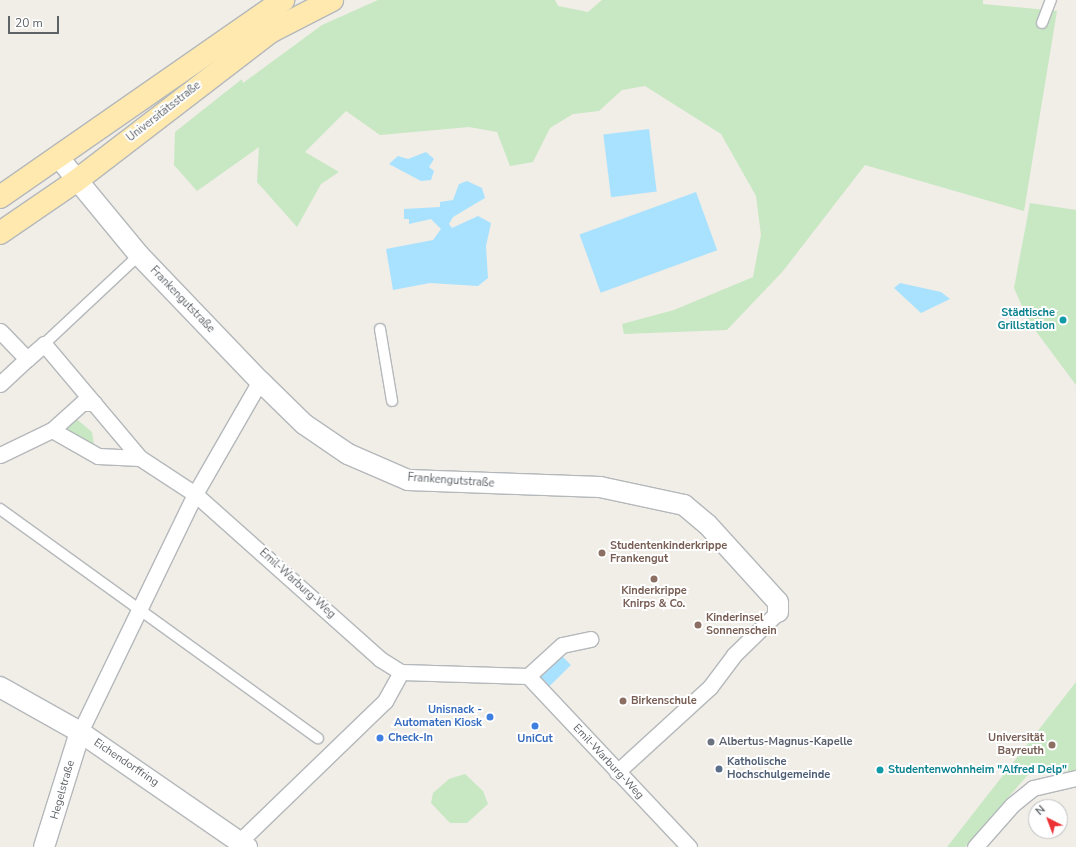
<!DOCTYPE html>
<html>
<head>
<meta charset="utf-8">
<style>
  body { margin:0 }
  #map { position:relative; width:1076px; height:847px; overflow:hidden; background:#f1ede7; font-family:"Nunito Sans",sans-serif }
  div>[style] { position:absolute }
  .green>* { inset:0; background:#c7e8c3 }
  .water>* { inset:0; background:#a9e2ff; transform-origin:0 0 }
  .roads { filter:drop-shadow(1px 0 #b4b8bb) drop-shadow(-1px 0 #b4b8bb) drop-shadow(0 1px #b4b8bb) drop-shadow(0 -1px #b4b8bb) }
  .service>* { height:10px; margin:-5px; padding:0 5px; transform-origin:5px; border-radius:5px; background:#fff }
  .pedestrian>* { height:15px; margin:-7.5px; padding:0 7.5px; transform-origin:7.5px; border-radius:7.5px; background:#fff }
  .minor>* { height:20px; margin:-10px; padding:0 10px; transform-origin:10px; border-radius:10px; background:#fff }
  .primary>* { height:22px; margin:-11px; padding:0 11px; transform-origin:11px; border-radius:11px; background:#ffe9ae }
  .dots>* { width:11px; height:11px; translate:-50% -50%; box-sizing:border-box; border:2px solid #fff; border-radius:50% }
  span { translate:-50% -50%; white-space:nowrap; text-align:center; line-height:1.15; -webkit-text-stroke:4px #fff; paint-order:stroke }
  .street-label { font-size:11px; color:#5e6367 }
  .culture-label { font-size:11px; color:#0d838f; font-weight:700 }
  .right { translate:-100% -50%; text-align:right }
  .left { translate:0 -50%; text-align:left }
  .education-label { font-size:11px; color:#785e54; font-weight:700 }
  .shop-label { font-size:11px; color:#366cbe; font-weight:700 }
  .worship-label { font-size:11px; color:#5b616d; font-weight:700 }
  .service-label { font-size:11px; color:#4e5e75; font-weight:700 }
  .north { position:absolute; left:1028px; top:799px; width:40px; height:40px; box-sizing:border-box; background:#fff; border:1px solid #bfc1c2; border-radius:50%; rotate:318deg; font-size:11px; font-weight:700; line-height:16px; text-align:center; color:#5e6367 }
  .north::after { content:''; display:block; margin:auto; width:14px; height:18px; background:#ec3136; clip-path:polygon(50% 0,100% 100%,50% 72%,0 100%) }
  .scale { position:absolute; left:8px; top:16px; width:51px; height:18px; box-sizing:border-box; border:2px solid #5e6367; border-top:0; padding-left:5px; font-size:12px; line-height:14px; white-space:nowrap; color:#5e6367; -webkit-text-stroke:3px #fff; paint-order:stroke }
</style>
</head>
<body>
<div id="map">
  <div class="green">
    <div style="clip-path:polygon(378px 0,555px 0,558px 6px,588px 12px,602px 0,983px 0,983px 4px,1057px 11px,1024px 211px,865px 165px,783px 271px,727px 330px,624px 334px,622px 324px,674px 310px,753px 277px,761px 235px,756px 196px,721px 134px,645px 86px,622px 90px,599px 111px,573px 114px,550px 128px,533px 162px,510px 166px,497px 132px,469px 127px,380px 135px,346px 111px,305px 152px,339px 172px,321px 184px,297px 227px,257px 182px,259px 147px,197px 191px,174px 165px,175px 132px,242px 79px,243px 83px,322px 25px)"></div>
    <div style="clip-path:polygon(1030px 203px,1076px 210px,1076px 385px,1029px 322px,1014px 288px)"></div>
    <div style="clip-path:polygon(74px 417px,92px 432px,94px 445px,63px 430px)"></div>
    <div style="clip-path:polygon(1076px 682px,1076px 772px,1033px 769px,965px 847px,947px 847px)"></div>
    <div style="clip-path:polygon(465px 774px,483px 791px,488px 804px,467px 823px,450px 823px,431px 803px,433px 793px,449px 779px)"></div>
  </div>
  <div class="water">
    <div style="left:649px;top:129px;width:63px;height:46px;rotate:83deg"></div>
    <div style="clip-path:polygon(426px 152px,434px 159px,429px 167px,434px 171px,431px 180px,421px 181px,389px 164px,398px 156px,408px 159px)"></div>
    <div style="clip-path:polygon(467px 181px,482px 188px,485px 198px,453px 217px,449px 224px,452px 228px,478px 216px,491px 223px,486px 246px,488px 278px,478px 286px,430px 283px,393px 290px,386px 249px,433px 240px,441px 229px,431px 219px,409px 224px,409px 219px,404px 219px,404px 209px,440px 207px,440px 202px,453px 200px,459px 184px)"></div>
    <div style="left:696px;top:192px;width:62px;height:124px;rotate:70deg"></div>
    <div style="clip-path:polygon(900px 283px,941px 292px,950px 299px,921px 313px,894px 288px)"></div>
    <div style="left:561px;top:655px;width:14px;height:30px;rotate:45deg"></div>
  </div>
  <div class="roads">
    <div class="service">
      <div style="left:1042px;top:23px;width:25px;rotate:-69deg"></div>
      <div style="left:380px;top:329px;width:73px;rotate:80.5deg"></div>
      <div style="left:44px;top:344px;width:130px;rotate:-43.1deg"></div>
      <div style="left:0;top:509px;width:392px;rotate:35.8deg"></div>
    </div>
    <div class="pedestrian">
      <div style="left:0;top:331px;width:39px;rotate:46deg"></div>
      <div style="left:27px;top:359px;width:23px;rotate:-41deg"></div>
      <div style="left:44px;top:344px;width:149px;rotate:49.9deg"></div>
      <div style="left:0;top:384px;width:37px;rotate:-43deg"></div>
      <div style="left:52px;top:430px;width:40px;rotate:-42deg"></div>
      <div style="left:82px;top:403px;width:12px"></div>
      <div style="left:0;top:455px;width:58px;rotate:-25.7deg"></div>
      <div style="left:52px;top:430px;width:53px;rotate:29.5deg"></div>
      <div style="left:98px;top:456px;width:42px;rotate:2.7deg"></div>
      <div style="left:140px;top:458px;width:66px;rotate:33.2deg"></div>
      <div style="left:195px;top:494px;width:248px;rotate:41.7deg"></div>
      <div style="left:380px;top:659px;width:25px;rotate:32deg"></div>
      <div style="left:401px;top:672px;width:127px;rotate:1.8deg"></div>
      <div style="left:528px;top:676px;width:235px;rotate:46.7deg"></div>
      <div style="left:528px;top:676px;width:46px;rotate:-42.4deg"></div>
      <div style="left:562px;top:645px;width:29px;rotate:-12deg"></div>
      <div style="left:80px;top:732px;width:264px;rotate:-64.2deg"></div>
      <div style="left:195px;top:494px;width:130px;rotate:-60.1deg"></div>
      <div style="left:617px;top:772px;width:126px;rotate:-42.4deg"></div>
      <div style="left:710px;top:687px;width:40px;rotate:-53deg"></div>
      <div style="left:734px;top:655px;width:62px;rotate:-44.3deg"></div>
      <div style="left:240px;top:841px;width:202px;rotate:-44deg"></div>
      <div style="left:385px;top:701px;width:33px;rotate:-61deg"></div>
      <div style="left:975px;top:847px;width:56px;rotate:-48.6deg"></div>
      <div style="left:1012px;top:805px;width:27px;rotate:-39deg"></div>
      <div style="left:1033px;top:788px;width:44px;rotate:-13.1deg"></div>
    </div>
    <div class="minor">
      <div style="left:59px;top:158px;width:126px;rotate:50.5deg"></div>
      <div style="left:139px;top:255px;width:175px;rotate:46.2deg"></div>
      <div style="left:260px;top:381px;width:62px;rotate:44.3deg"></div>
      <div style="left:304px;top:424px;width:53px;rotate:34.3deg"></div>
      <div style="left:348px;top:454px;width:65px;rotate:23.4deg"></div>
      <div style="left:408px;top:480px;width:192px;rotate:2.1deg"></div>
      <div style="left:600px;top:487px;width:86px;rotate:12.1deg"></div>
      <div style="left:684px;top:505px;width:30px;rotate:40deg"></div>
      <div style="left:707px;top:524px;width:105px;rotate:47.7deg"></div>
      <div style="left:778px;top:602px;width:10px;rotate:90deg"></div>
      <div style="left:0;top:687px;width:92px;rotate:29.4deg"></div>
      <div style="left:80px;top:732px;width:203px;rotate:34.6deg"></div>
      <div style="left:44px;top:847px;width:121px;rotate:-72.6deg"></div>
    </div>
    <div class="primary">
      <div style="left:0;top:197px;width:345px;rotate:-34.8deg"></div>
      <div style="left:0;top:233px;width:92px;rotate:-34.4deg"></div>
      <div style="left:76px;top:181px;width:245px;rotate:-37.5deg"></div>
      <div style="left:270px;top:32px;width:70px;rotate:-27.3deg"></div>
    </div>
  </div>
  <div class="dots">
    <div style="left:1063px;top:320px;background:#0f9aa8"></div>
    <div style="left:602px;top:553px;background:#8d6e63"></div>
    <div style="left:654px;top:579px;background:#8d6e63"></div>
    <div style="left:698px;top:625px;background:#8d6e63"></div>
    <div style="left:623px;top:701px;background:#8d6e63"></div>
    <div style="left:490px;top:717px;background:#3f7fe0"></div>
    <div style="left:535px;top:726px;background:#3f7fe0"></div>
    <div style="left:380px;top:738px;background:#3f7fe0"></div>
    <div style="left:711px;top:742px;background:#6b7280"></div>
    <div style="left:1052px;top:745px;background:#8d6e63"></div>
    <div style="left:719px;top:769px;background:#5c6f8a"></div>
    <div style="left:880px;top:770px;background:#0f9aa8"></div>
  </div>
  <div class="street-label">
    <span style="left:164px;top:112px;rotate:-38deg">Universitätsstraße</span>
    <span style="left:182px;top:300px;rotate:46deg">Frankengutstraße</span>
    <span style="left:451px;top:481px;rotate:4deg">Frankengutstraße</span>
    <span style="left:297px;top:584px;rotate:42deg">Emil-Warburg-Weg</span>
    <span style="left:608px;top:762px;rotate:47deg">Emil-Warburg-Weg</span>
    <span style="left:126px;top:763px;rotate:34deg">Eichendorffring</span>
    <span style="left:63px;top:790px;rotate:-74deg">Hegelstraße</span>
  </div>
  <div class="culture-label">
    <span class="right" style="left:1055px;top:320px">Städtische<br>Grillstation</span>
    <span class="left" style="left:888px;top:770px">Studentenwohnheim "Alfred Delp"</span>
  </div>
  <div class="education-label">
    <span class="left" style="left:610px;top:553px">Studentenkinderkrippe<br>Frankengut</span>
    <span style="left:654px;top:598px">Kinderkrippe<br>Knirps &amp; Co.</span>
    <span class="left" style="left:706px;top:625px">Kinderinsel<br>Sonnenschein</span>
    <span class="left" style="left:631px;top:701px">Birkenschule</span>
    <span class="right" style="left:1044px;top:745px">Universität<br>Bayreuth</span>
  </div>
  <div class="shop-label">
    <span class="right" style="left:482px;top:717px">Unisnack -<br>Automaten Kiosk</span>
    <span class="left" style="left:388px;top:738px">Check-In</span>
    <span style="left:535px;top:739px">UniCut</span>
  </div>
  <div class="worship-label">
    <span class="left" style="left:719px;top:742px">Albertus-Magnus-Kapelle</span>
  </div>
  <div class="service-label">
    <span class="left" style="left:727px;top:769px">Katholische<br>Hochschulgemeinde</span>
  </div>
  <div class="north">N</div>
  <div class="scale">20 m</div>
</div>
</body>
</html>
